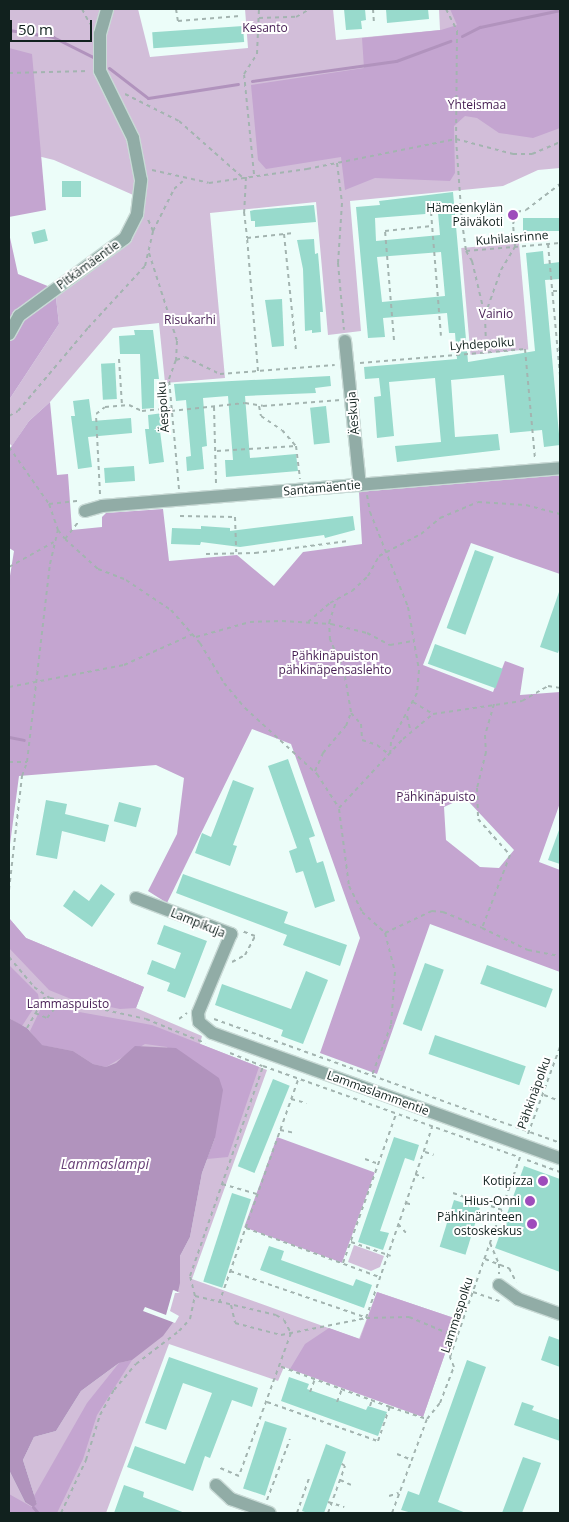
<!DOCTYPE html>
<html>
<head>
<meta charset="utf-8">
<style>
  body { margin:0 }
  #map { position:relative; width:569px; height:1522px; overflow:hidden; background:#ecfdf9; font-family:"Open Sans",sans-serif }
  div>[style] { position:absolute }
  .green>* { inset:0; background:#d2bed9; transform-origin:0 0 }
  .forest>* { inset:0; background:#c4a5d0; transform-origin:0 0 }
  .water>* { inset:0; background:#b193bd }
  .pier>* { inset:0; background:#ecfdf9 }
  .stream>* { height:3px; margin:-1.5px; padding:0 1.5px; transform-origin:1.5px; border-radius:1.5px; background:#b193bd }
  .building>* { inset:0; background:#98dacc; transform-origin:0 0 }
  .path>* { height:2px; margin-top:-1px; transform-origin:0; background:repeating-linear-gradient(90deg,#a3b4b0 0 4px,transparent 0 8px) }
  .roads { filter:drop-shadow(1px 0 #c9dad6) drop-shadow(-1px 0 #c9dad6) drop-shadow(0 1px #c9dad6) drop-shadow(0 -1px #c9dad6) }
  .street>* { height:12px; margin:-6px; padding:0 6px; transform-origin:6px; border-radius:6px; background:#91aca6 }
  .dots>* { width:14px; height:14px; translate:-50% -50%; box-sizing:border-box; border:2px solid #fff; border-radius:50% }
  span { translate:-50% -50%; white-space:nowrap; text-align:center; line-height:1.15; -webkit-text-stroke:4px #fff; paint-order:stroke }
  .park-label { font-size:12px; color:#451d52 }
  .poi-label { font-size:12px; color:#11211e }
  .right { translate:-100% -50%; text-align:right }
  .street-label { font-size:12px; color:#11211e }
  .water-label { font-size:14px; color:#673f76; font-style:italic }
  .frame { position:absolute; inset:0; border:10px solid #11211e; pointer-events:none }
  .scale { position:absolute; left:10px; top:20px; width:82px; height:22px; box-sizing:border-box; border:2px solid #11211e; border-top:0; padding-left:6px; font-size:15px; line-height:18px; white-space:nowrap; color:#11211e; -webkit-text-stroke:4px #fff; paint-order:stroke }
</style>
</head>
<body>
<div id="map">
  <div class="green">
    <div style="clip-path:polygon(9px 9px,138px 9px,150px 57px,248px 48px,245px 9px,333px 9px,336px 40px,440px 30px,439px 9px,560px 9px,560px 168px,538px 170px,503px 186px,350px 201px,361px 331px,328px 335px,316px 202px,210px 213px,225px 378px,165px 383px,159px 323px,113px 328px,50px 402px,29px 421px,12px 446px,9px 443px,9px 400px,59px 324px,55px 289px,125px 238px,140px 198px,54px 160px,9px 149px)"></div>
    <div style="left:519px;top:243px;width:107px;height:58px;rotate:85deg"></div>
    <div style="clip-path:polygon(9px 918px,26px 938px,144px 987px,136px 1008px,202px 1036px,200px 1044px,267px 1070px,192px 1279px,359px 1339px,377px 1292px,457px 1319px,423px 1417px,284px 1367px,278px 1381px,169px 1344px,106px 1513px,9px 1513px,9px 1470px,25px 1502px,37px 1504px,23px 1460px,34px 1437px,56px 1431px,81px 1391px,119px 1363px,167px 1313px,180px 1256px,190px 1237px,202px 1173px,215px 1138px,41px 1045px,27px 1028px,9px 1018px)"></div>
    <div style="clip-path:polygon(354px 1245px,384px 1256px,380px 1267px,371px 1271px,348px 1262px)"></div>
  </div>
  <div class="forest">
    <div style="clip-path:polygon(450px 9px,560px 9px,560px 128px,533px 138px,499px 133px,477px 118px,465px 116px,454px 126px,455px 173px,450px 181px,375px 178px,345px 190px,341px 157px,266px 169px,258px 160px,251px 85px,364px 68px,362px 38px,441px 30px,457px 25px)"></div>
    <div style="clip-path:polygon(9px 48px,32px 54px,46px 210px,9px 217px)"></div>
    <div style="clip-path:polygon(9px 233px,18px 274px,55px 289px,59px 324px,9px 400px)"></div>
    <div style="clip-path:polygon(evenodd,50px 402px,57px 475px,68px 474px,72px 530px,102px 527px,102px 517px,106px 513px,163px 509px,169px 561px,237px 555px,274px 586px,303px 552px,362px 544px,359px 492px,560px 473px,560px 574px,471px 543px,423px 665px,493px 692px,505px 661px,524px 668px,520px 695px,560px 692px,560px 803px,539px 862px,560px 870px,560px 972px,430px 924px,377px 1074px,320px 1053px,360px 938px,291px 744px,252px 729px,167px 903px,148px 891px,177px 834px,184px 778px,156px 765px,19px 776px,9px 852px,9px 582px,14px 551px,9px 548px,9px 450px,29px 421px,50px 402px,459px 800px,469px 802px,514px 850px,499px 868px,480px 867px,446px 840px,444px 807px,459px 800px)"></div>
    <div style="clip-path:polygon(9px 918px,26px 938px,144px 987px,136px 1008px,120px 1009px,71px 999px,49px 990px,9px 948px)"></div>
    <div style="clip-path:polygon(9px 965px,38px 994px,39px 1000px,22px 1026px,9px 1018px)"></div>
    <div style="clip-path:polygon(48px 1002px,68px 1010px,152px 1025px,259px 1067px,228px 1157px,207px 1159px,215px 1138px,167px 1047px,145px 1044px,106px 1067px,93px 1064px,73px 1051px,41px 1045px,30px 1031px,43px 1004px)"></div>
    <div style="left:277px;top:1137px;width:104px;height:96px;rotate:20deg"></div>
    <div style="clip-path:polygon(377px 1292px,457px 1319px,423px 1417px,290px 1369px,305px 1344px,329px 1328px,360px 1339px)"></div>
    <div style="clip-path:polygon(132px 1360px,97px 1415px,83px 1459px,57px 1513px,9px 1513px,9px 1494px,32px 1507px,37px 1504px,34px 1496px,87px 1403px,119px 1363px)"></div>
  </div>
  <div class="water">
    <div style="clip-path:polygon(9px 1018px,27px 1028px,42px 1045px,73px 1051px,93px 1064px,106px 1067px,116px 1063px,135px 1046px,176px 1048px,219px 1078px,223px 1090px,215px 1138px,202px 1173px,190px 1237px,180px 1256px,180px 1283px,178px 1292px,174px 1290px,167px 1313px,177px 1317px,163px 1336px,132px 1360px,119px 1363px,81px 1391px,56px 1431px,34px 1437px,23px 1460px,37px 1504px,33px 1507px,25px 1502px,9px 1470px)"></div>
  </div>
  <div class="pier">
    <div style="clip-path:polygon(173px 1290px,180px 1293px,175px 1293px,170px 1311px,179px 1316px,175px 1323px,143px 1311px,145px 1307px,166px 1315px)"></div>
  </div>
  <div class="stream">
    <div style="left:9px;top:30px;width:45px;rotate:9deg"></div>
    <div style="left:53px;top:37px;width:45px;rotate:26.6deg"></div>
    <div style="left:462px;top:36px;width:20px;rotate:-27deg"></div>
    <div style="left:480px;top:27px;width:82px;rotate:-12deg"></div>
    <div style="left:109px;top:68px;width:49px;rotate:37.6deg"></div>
    <div style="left:148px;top:98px;width:91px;rotate:-8.8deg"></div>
    <div style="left:252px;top:81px;width:145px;rotate:-7.9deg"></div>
    <div style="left:396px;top:61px;width:58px;rotate:-20.3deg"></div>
    <div style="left:9px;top:737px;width:15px;rotate:11deg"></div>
    <div style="left:33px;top:1507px;width:8px;rotate:50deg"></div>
  </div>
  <div class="building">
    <div style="clip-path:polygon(344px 9px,365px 9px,366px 20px,361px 21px,362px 29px,346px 30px)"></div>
    <div style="clip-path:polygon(386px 9px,428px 9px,429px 19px,387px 23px)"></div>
    <div style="left:243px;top:26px;width:16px;height:91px;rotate:86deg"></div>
    <div style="left:62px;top:181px;width:19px;height:16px"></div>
    <div style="clip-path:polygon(evenodd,453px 192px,468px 362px,535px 351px,526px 253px,543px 251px,544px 264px,560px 262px,560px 279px,545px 280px,560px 445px,544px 447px,542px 430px,510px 433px,504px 375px,451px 380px,455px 437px,498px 434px,500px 450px,397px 462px,395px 446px,441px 442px,435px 378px,389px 382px,394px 436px,377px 438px,374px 397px,381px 396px,379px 378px,365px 379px,364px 367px,457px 359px,455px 333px,449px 333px,447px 313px,383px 318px,385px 337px,368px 338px,356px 207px,380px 205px,379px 201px,453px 192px,438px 213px,440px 235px,376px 241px,375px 218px,438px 213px,453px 192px,441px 252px,445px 296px,382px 302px,377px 257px,441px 252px)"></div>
    <div style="clip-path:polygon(314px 205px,316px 222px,255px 227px,255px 221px,251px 221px,250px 211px,254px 210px)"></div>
    <div style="left:560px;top:218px;width:13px;height:37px;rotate:90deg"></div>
    <div style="left:45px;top:229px;width:12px;height:14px;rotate:76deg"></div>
    <div style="clip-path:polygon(314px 239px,315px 254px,318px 253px,323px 312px,320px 312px,321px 332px,312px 333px,312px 330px,305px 331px,303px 269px,297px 240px)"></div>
    <div style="clip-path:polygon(282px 299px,284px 346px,272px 347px,265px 300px)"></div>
    <div style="clip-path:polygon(134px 330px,153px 330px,159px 379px,154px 379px,154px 408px,142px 409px,140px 354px,120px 354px,119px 336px,135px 335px)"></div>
    <div style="left:115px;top:363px;width:36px;height:14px;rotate:87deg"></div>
    <div style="clip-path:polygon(330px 376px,331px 386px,315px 388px,316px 393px,245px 396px,250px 458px,296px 454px,298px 471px,226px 477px,225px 460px,233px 460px,228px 396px,203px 398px,207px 446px,202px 447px,204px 469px,187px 471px,186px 457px,191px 456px,186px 400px,176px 401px,174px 384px)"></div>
    <div style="clip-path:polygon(89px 399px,92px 421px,131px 418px,132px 433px,88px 437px,92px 467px,78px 469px,71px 416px,75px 416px,73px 401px)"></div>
    <div style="left:326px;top:406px;width:37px;height:16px;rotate:84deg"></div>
    <div style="clip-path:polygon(163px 413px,165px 430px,160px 431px,164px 462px,149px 464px,145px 429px,149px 429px,148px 415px)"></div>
    <div style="left:134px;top:466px;width:15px;height:30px;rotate:86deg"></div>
    <div style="clip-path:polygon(353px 516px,355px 530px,325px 538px,324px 535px,240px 547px,201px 542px,200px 545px,171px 544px,172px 528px,201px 529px,201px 526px,230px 528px,230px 531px)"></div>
    <div style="left:475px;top:550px;width:20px;height:83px;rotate:20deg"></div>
    <div style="clip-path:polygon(559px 592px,560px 647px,558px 653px,540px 647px)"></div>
    <div style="left:435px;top:644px;width:72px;height:21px;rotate:20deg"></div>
    <div style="clip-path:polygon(288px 759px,315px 836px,309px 838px,317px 863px,323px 861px,335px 901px,315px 908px,303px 871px,296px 873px,289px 851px,297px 848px,268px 766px)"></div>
    <div style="clip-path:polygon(233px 780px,254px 788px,233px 845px,237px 846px,230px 866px,195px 853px,202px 833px,211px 837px)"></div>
    <div style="clip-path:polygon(46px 800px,67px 804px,65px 814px,109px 825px,105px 842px,62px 831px,57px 859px,36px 855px)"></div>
    <div style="left:119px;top:802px;width:23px;height:20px;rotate:15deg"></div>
    <div style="clip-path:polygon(559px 830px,560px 830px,560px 864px,548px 860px)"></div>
    <div style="clip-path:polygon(183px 874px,288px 912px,284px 923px,347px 945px,340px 966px,283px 945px,287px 935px,176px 893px)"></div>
    <div style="clip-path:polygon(101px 884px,115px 894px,92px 927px,63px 906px,74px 890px,89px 901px)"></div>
    <div style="clip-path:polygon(164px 925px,207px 941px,185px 998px,167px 991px,170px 983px,147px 974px,152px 960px,175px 969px,181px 953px,157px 944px)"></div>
    <div style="left:425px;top:963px;width:20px;height:65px;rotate:20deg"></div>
    <div style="left:487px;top:965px;width:70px;height:20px;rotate:20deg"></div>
    <div style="clip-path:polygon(306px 971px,328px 980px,303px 1044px,281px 1036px,283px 1030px,215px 1005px,222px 984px,291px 1009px)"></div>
    <div style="left:435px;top:1035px;width:96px;height:20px;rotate:19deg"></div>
    <div style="left:273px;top:1079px;width:18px;height:94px;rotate:22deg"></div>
    <div style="clip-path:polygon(394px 1137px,419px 1145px,414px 1161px,405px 1158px,380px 1231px,389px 1233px,383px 1250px,358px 1242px)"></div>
    <div style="clip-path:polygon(524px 1166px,560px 1179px,560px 1272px,495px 1248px)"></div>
    <div style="left:232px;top:1193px;width:20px;height:93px;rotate:18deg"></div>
    <div style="left:454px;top:1200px;width:27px;height:49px;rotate:17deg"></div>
    <div style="clip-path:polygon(269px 1246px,284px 1251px,281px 1260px,353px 1286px,356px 1279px,372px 1285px,364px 1308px,260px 1270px)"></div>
    <div style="clip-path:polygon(549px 1336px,560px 1340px,560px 1367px,541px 1360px)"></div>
    <div style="clip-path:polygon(169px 1357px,258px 1388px,252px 1407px,232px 1400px,210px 1458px,205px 1456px,193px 1491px,127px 1467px,135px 1446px,185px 1464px,212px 1393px,183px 1383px,166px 1430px,145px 1423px)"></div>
    <div style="clip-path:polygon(467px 1360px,486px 1367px,438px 1502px,466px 1513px,412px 1513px,401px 1510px,408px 1491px,419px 1495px)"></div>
    <div style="clip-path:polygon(289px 1377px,309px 1384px,307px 1389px,335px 1399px,366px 1410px,368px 1406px,387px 1412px,378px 1436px,281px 1401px)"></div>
    <div style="clip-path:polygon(522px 1402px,534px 1406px,532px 1410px,560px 1420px,560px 1441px,514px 1425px)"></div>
    <div style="left:265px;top:1421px;width:23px;height:71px;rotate:18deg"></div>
    <div style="clip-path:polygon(326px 1444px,346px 1452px,324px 1513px,308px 1513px,302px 1511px)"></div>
    <div style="clip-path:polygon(523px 1457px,541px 1463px,537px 1474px,522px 1513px,502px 1513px)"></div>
    <div style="clip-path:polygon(124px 1485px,144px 1492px,143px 1497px,185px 1513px,114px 1513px)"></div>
  </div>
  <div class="path">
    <div style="left:82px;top:9px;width:17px;rotate:62deg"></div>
    <div style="left:176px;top:9px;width:12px;rotate:81deg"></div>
    <div style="left:178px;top:21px;width:62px;rotate:-4.6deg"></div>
    <div style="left:373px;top:9px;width:13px;rotate:86deg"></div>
    <div style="left:446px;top:9px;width:25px;rotate:63deg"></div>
    <div style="left:457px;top:31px;width:108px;rotate:90.5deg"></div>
    <div style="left:456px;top:139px;width:83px;rotate:85.9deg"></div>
    <div style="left:462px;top:222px;width:29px;rotate:82deg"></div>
    <div style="left:466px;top:251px;width:12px;rotate:59deg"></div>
    <div style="left:472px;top:261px;width:57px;rotate:76.7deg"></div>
    <div style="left:485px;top:316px;width:36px;rotate:88deg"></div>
    <div style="left:259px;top:18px;width:37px;rotate:-2deg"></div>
    <div style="left:296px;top:17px;width:16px;rotate:-30deg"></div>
    <div style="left:9px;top:73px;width:80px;rotate:-1.4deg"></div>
    <div style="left:125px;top:94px;width:60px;rotate:26.6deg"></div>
    <div style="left:179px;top:121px;width:84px;rotate:41.6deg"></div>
    <div style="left:337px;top:163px;width:40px;rotate:82.9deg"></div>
    <div style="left:342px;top:203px;width:60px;rotate:93.8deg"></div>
    <div style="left:338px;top:263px;width:67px;rotate:84.9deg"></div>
    <div style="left:152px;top:170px;width:58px;rotate:12.8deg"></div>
    <div style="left:209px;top:183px;width:99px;rotate:-8.1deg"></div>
    <div style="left:307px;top:169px;width:152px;rotate:-11.4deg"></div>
    <div style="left:456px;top:139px;width:59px;rotate:14.7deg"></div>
    <div style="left:513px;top:154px;width:19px"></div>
    <div style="left:532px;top:154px;width:30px;rotate:-23deg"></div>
    <div style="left:254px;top:174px;width:100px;rotate:-95.7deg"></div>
    <div style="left:244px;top:74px;width:24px;rotate:-57deg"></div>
    <div style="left:257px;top:54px;width:45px;rotate:-87.5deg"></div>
    <div style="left:246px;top:177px;width:35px;rotate:93deg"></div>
    <div style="left:244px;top:212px;width:26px;rotate:83deg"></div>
    <div style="left:431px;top:212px;width:124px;rotate:85.4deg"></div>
    <div style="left:153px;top:231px;width:47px;rotate:-63.4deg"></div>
    <div style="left:174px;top:189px;width:15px;rotate:-42deg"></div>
    <div style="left:284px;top:234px;width:118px;rotate:84.1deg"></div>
    <div style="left:548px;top:244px;width:133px;rotate:84.8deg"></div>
    <div style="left:466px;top:251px;width:94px;rotate:-4.9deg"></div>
    <div style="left:149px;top:253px;width:92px;rotate:72.3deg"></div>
    <div style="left:177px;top:341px;width:19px;rotate:93deg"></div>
    <div style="left:553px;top:291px;width:7px"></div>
    <div style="left:485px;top:315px;width:48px;rotate:-70.4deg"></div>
    <div style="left:501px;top:270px;width:27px;rotate:-59deg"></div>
    <div style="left:515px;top:247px;width:23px;rotate:-95deg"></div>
    <div style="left:513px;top:224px;width:13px;rotate:-72deg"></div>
    <div style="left:517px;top:212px;width:9px;rotate:-13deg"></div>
    <div style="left:526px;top:210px;width:43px;rotate:-37.4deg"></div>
    <div style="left:394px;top:340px;width:109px;rotate:-94.7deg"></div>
    <div style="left:385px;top:231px;width:47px;rotate:-6.1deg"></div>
    <div style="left:119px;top:359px;width:47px;rotate:86.3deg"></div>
    <div style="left:360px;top:363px;width:166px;rotate:-4.8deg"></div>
    <div style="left:525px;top:349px;width:109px;rotate:84.8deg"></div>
    <div style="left:258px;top:371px;width:133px;rotate:-94.7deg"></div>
    <div style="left:247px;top:238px;width:47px;rotate:-6.1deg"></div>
    <div style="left:259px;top:406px;width:10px;rotate:79deg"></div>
    <div style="left:261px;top:416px;width:25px;rotate:34deg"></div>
    <div style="left:282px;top:430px;width:21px;rotate:49deg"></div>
    <div style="left:296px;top:446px;width:33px;rotate:83deg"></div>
    <div style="left:214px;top:407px;width:77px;rotate:88.5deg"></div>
    <div style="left:171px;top:411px;width:74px;rotate:-6.2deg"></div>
    <div style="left:245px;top:403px;width:18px;rotate:9deg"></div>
    <div style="left:263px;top:406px;width:78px;rotate:-4.4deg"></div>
    <div style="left:9px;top:416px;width:10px;rotate:-29deg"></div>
    <div style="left:18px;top:411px;width:109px;rotate:-49.9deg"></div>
    <div style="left:88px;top:328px;width:84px;rotate:-47.4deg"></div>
    <div style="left:145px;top:266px;width:36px;rotate:-77deg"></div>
    <div style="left:153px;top:231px;width:13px;rotate:-113deg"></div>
    <div style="left:9px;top:447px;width:70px;rotate:54.9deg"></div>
    <div style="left:49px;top:504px;width:28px;rotate:71deg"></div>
    <div style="left:58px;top:530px;width:11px;rotate:52deg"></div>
    <div style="left:65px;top:539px;width:45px;rotate:42.3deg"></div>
    <div style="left:98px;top:569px;width:30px;rotate:21deg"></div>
    <div style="left:126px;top:580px;width:54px;rotate:33.7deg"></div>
    <div style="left:171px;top:610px;width:44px;rotate:48.7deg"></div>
    <div style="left:200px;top:643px;width:47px;rotate:59deg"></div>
    <div style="left:224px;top:683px;width:33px;rotate:50deg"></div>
    <div style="left:245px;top:708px;width:98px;rotate:42.5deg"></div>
    <div style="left:317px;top:774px;width:40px;rotate:57.1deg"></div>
    <div style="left:339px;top:808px;width:94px;rotate:-47.2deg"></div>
    <div style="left:403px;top:739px;width:39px;rotate:-40deg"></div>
    <div style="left:433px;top:714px;width:90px;rotate:-8.3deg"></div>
    <div style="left:522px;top:701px;width:30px;rotate:-30deg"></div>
    <div style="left:548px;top:686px;width:12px;rotate:9deg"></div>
    <div style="left:217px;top:451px;width:79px;rotate:-3.6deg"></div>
    <div style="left:179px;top:489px;width:110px;rotate:-95.2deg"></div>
    <div style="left:169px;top:379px;width:20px;rotate:-70deg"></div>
    <div style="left:176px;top:360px;width:9px;rotate:-18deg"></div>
    <div style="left:185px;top:357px;width:39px;rotate:26deg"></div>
    <div style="left:220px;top:374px;width:115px;rotate:-4.5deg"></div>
    <div style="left:100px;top:494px;width:80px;rotate:-92.9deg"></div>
    <div style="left:96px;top:414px;width:11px;rotate:-38deg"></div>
    <div style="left:105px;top:407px;width:24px;rotate:-5deg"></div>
    <div style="left:129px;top:405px;width:14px;rotate:25deg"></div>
    <div style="left:142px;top:411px;width:29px;rotate:-6deg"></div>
    <div style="left:367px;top:495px;width:17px;rotate:80deg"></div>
    <div style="left:370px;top:512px;width:102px;rotate:68.2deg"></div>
    <div style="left:408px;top:607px;width:64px;rotate:80.1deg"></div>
    <div style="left:419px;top:670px;width:23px;rotate:95deg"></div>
    <div style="left:417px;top:693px;width:55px;rotate:118deg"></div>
    <div style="left:391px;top:742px;width:13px;rotate:94deg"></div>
    <div style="left:49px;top:504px;width:30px;rotate:-6deg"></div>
    <div style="left:180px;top:516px;width:55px;rotate:1deg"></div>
    <div style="left:235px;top:517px;width:35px;rotate:88deg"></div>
    <div style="left:65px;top:539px;width:23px;rotate:-52deg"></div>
    <div style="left:206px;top:554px;width:49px;rotate:-1.2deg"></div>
    <div style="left:255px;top:553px;width:94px;rotate:-7.4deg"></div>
    <div style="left:9px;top:567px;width:51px;rotate:-29.1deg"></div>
    <div style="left:308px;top:622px;width:29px;rotate:-41deg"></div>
    <div style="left:330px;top:603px;width:25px;rotate:-29deg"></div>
    <div style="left:352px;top:591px;width:22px;rotate:-43deg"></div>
    <div style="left:368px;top:576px;width:23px;rotate:-61deg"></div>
    <div style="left:379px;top:556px;width:47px;rotate:-27.6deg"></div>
    <div style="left:421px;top:534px;width:25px;rotate:-40deg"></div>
    <div style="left:440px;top:518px;width:41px;rotate:-22.8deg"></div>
    <div style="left:478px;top:502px;width:48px;rotate:3.6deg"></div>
    <div style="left:526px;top:505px;width:35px;rotate:15deg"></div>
    <div style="left:196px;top:637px;width:56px;rotate:-15.5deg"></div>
    <div style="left:250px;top:622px;width:32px;rotate:-2deg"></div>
    <div style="left:282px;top:621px;width:49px;rotate:3.5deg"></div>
    <div style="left:331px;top:624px;width:37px;rotate:14deg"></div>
    <div style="left:367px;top:633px;width:26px;rotate:28deg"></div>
    <div style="left:390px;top:645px;width:23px;rotate:-10deg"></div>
    <div style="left:9px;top:687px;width:117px;rotate:-10.8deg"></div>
    <div style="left:124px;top:665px;width:76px;rotate:-24.2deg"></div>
    <div style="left:413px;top:702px;width:23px;rotate:31deg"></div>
    <div style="left:494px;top:704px;width:32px;rotate:106deg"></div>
    <div style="left:485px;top:735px;width:17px;rotate:87deg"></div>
    <div style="left:486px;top:752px;width:37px;rotate:104deg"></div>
    <div style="left:477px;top:788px;width:31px;rotate:88deg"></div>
    <div style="left:478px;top:819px;width:48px;rotate:48.4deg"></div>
    <div style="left:510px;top:855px;width:78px;rotate:111deg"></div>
    <div style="left:482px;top:928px;width:51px;rotate:25.6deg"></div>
    <div style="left:528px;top:950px;width:33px;rotate:11deg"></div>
    <div style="left:351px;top:713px;width:15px;rotate:48deg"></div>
    <div style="left:361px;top:724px;width:16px;rotate:86deg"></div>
    <div style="left:362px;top:740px;width:16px;rotate:18deg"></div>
    <div style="left:377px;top:745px;width:16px;rotate:38deg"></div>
    <div style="left:407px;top:716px;width:17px;rotate:77deg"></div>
    <div style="left:9px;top:762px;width:18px"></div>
    <div style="left:27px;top:762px;width:199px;rotate:-83.4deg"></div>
    <div style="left:50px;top:564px;width:35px;rotate:-77deg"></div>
    <div style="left:315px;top:771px;width:20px;rotate:-66deg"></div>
    <div style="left:323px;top:753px;width:35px;rotate:-50deg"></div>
    <div style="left:346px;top:726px;width:15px;rotate:-70deg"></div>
    <div style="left:351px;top:712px;width:42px;rotate:-99.7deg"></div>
    <div style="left:344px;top:671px;width:34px;rotate:-114deg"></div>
    <div style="left:330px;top:640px;width:17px;rotate:-93deg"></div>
    <div style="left:329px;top:623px;width:25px;rotate:-72deg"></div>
    <div style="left:339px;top:809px;width:78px;rotate:82.6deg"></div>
    <div style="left:349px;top:886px;width:29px;rotate:63deg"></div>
    <div style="left:362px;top:912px;width:31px;rotate:42deg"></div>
    <div style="left:385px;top:933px;width:40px;rotate:75.6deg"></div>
    <div style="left:395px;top:972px;width:53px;rotate:94.3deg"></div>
    <div style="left:391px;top:1025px;width:53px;rotate:110.8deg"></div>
    <div style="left:9px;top:890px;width:115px;rotate:-83.5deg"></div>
    <div style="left:22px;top:776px;width:15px;rotate:-70deg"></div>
    <div style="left:385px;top:933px;width:52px;rotate:-25.1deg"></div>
    <div style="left:432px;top:911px;width:11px;rotate:5deg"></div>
    <div style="left:443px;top:912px;width:42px;rotate:22.3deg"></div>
    <div style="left:9px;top:957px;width:39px;rotate:50deg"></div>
    <div style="left:34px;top:987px;width:19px;rotate:35deg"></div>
    <div style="left:50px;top:998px;width:98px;rotate:12.3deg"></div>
    <div style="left:146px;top:1019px;width:64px;rotate:22.1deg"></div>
    <div style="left:232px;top:962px;width:15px;rotate:-28deg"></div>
    <div style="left:245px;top:955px;width:21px;rotate:-62deg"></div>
    <div style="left:255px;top:936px;width:14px;rotate:-159deg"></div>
    <div style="left:35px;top:1013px;width:13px;rotate:23deg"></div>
    <div style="left:47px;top:1018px;width:22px;rotate:-51deg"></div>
    <div style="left:179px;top:1019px;width:10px;rotate:-37deg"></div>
    <div style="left:214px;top:1019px;width:368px;rotate:19.7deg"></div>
    <div style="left:27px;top:1028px;width:38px;rotate:-60deg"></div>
    <div style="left:230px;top:1053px;width:35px;rotate:22deg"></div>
    <div style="left:544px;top:1095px;width:17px;rotate:21deg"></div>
    <div style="left:291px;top:1099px;width:16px;rotate:15deg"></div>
    <div style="left:280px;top:1130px;width:15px;rotate:11deg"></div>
    <div style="left:528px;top:1134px;width:93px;rotate:-69.8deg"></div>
    <div style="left:425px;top:1152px;width:9px;rotate:18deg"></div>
    <div style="left:365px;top:1159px;width:15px;rotate:20deg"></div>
    <div style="left:527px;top:1160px;width:35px;rotate:20deg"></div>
    <div style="left:415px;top:1174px;width:10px;rotate:24deg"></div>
    <div style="left:222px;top:1184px;width:36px;rotate:16deg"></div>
    <div style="left:453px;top:1193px;width:52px;rotate:19.1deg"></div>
    <div style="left:506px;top:1198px;width:6px;rotate:18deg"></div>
    <div style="left:406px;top:1203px;width:7px;rotate:16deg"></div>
    <div style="left:398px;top:1224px;width:12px;rotate:48deg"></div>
    <div style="left:246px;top:1228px;width:142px;rotate:20.2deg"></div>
    <div style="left:351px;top:1242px;width:42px;rotate:19.3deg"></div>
    <div style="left:490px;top:1243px;width:23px;rotate:67deg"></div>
    <div style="left:499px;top:1264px;width:10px;rotate:90deg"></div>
    <div style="left:485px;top:1259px;width:26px;rotate:21deg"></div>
    <div style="left:509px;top:1268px;width:16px;rotate:63deg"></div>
    <div style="left:343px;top:1263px;width:158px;rotate:-70.4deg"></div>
    <div style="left:230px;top:1271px;width:142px;rotate:18.9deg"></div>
    <div style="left:473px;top:1292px;width:28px;rotate:19deg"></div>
    <div style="left:195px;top:1296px;width:83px;rotate:13.2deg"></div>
    <div style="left:276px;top:1315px;width:9px;rotate:32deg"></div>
    <div style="left:284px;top:1320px;width:15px;rotate:62deg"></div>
    <div style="left:291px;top:1333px;width:152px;rotate:110deg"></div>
    <div style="left:239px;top:1476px;width:23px;rotate:-157deg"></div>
    <div style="left:219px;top:1303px;width:237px;rotate:-70.5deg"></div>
    <div style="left:231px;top:1305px;width:18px;rotate:77deg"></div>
    <div style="left:235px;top:1323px;width:48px;rotate:14.6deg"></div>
    <div style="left:281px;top:1335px;width:87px;rotate:-11.3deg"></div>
    <div style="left:366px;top:1318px;width:43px;rotate:-1.3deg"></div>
    <div style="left:409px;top:1317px;width:52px;rotate:22.6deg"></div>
    <div style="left:366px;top:1318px;width:202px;rotate:-70.9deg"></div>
    <div style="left:310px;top:1392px;width:14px;rotate:-69deg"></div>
    <div style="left:267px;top:1402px;width:118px;rotate:19.4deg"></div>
    <div style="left:378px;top:1441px;width:36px;rotate:-71deg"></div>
    <div style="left:390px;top:1407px;width:118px;rotate:-159.7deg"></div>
    <div style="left:337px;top:1402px;width:14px;rotate:-69deg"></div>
    <div style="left:370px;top:1406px;width:6px;rotate:-72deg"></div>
    <div style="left:390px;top:1407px;width:38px;rotate:18deg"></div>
    <div style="left:397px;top:1454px;width:16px;rotate:22deg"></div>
    <div style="left:340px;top:1480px;width:12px;rotate:24deg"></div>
    <div style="left:389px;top:1496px;width:10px;rotate:-17deg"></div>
    <div style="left:267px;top:1500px;width:65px;rotate:-69.3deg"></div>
    <div style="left:328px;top:1502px;width:17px;rotate:17deg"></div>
    <div style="left:61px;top:1513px;width:59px;rotate:-64.7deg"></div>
    <div style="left:86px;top:1460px;width:47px;rotate:-72.7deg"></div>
    <div style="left:100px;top:1415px;width:29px;rotate:-61deg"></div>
    <div style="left:114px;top:1390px;width:34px;rotate:-50deg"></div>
    <div style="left:136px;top:1364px;width:54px;rotate:-37.5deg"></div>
    <div style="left:179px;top:1331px;width:16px;rotate:-47deg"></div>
    <div style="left:190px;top:1319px;width:24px;rotate:-78deg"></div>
    <div style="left:195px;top:1296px;width:21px;rotate:-104deg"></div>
    <div style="left:190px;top:1276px;width:222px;rotate:-70.8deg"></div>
    <div style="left:263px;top:1066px;width:271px;rotate:19.6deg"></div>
    <div style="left:297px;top:1513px;width:39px;rotate:-71deg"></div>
    <div style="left:328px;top:1513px;width:50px;rotate:-70.1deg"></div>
    <div style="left:345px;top:1466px;width:4px;rotate:-146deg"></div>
    <div style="left:392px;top:1513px;width:100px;rotate:-69.6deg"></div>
    <div style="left:427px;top:1419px;width:21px;rotate:-51deg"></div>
    <div style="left:440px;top:1403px;width:39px;rotate:-69deg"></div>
    <div style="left:454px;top:1367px;width:11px;rotate:-112deg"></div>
    <div style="left:450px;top:1357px;width:212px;rotate:-70.7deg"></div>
  </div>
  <div class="roads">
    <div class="street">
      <div style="left:9px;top:334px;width:21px;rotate:-61deg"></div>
      <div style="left:19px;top:316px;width:132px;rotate:-36.3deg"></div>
      <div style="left:125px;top:238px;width:27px;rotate:-63deg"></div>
      <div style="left:137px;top:214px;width:34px;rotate:-83deg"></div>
      <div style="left:141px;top:180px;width:43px;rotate:-100.8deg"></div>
      <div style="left:133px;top:138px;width:75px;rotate:-116.2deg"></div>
      <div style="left:100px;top:71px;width:37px;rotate:-90deg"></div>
      <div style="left:100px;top:34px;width:26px;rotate:-74deg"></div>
      <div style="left:345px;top:341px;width:145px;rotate:84.1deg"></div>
      <div style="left:85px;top:511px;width:18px;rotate:-16deg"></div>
      <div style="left:102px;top:506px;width:460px;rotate:-4.7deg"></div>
      <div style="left:136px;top:898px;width:102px;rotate:20.8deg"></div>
      <div style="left:231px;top:934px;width:86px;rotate:112.7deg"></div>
      <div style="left:198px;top:1013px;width:9px;rotate:84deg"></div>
      <div style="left:199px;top:1022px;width:17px;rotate:40deg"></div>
      <div style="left:212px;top:1033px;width:370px;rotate:19.8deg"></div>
      <div style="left:499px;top:1285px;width:24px;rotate:36deg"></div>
      <div style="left:518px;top:1299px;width:45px;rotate:19.7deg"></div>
      <div style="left:216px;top:1485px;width:21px;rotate:43deg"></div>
      <div style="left:231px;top:1499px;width:41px;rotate:19.7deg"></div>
    </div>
  </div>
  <div class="dots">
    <div style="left:513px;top:215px;background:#9e4cbb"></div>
    <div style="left:543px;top:1181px;background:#9e4cbb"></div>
    <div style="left:530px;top:1201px;background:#9e4cbb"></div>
    <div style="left:532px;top:1224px;background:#9e4cbb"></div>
  </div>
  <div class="park-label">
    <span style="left:265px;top:28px">Kesanto</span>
    <span style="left:477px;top:105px">Yhteismaa</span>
    <span style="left:496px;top:314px">Vainio</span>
    <span style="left:190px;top:320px">Risukarhi</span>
    <span style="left:335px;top:663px">Pähkinäpuiston<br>pähkinäpensaslehto</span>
    <span style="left:436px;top:797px">Pähkinäpuisto</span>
    <span style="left:68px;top:1004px">Lammaspuisto</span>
  </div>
  <div class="poi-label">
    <span class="right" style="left:503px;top:215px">Hämeenkylän<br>Päiväkoti</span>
    <span class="right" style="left:533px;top:1181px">Kotipizza</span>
    <span class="right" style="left:520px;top:1201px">Hius-Onni</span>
    <span class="right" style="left:522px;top:1224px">Pähkinärinteen<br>ostoskeskus</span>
  </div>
  <div class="street-label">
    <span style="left:512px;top:238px;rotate:-5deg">Kuhilaisrinne</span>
    <span style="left:88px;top:265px;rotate:-36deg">Pitkämäentie</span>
    <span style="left:482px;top:344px;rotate:-4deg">Lyhdepolku</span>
    <span style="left:163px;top:407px;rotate:-94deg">Äespolku</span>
    <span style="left:353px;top:413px;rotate:-95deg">Äeskuja</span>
    <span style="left:322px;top:488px;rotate:-5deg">Santamäentie</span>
    <span style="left:198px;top:923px;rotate:22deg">Lampikuja</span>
    <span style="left:378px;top:1093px;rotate:20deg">Lammaslammentie</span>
    <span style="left:534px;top:1093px;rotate:-70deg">Pähkinäpolku</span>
    <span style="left:457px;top:1315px;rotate:-72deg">Lammaspolku</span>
  </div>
  <div class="water-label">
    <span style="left:105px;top:1164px">Lammaslampi</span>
  </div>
  <div class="frame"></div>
  <div class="scale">50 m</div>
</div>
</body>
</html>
